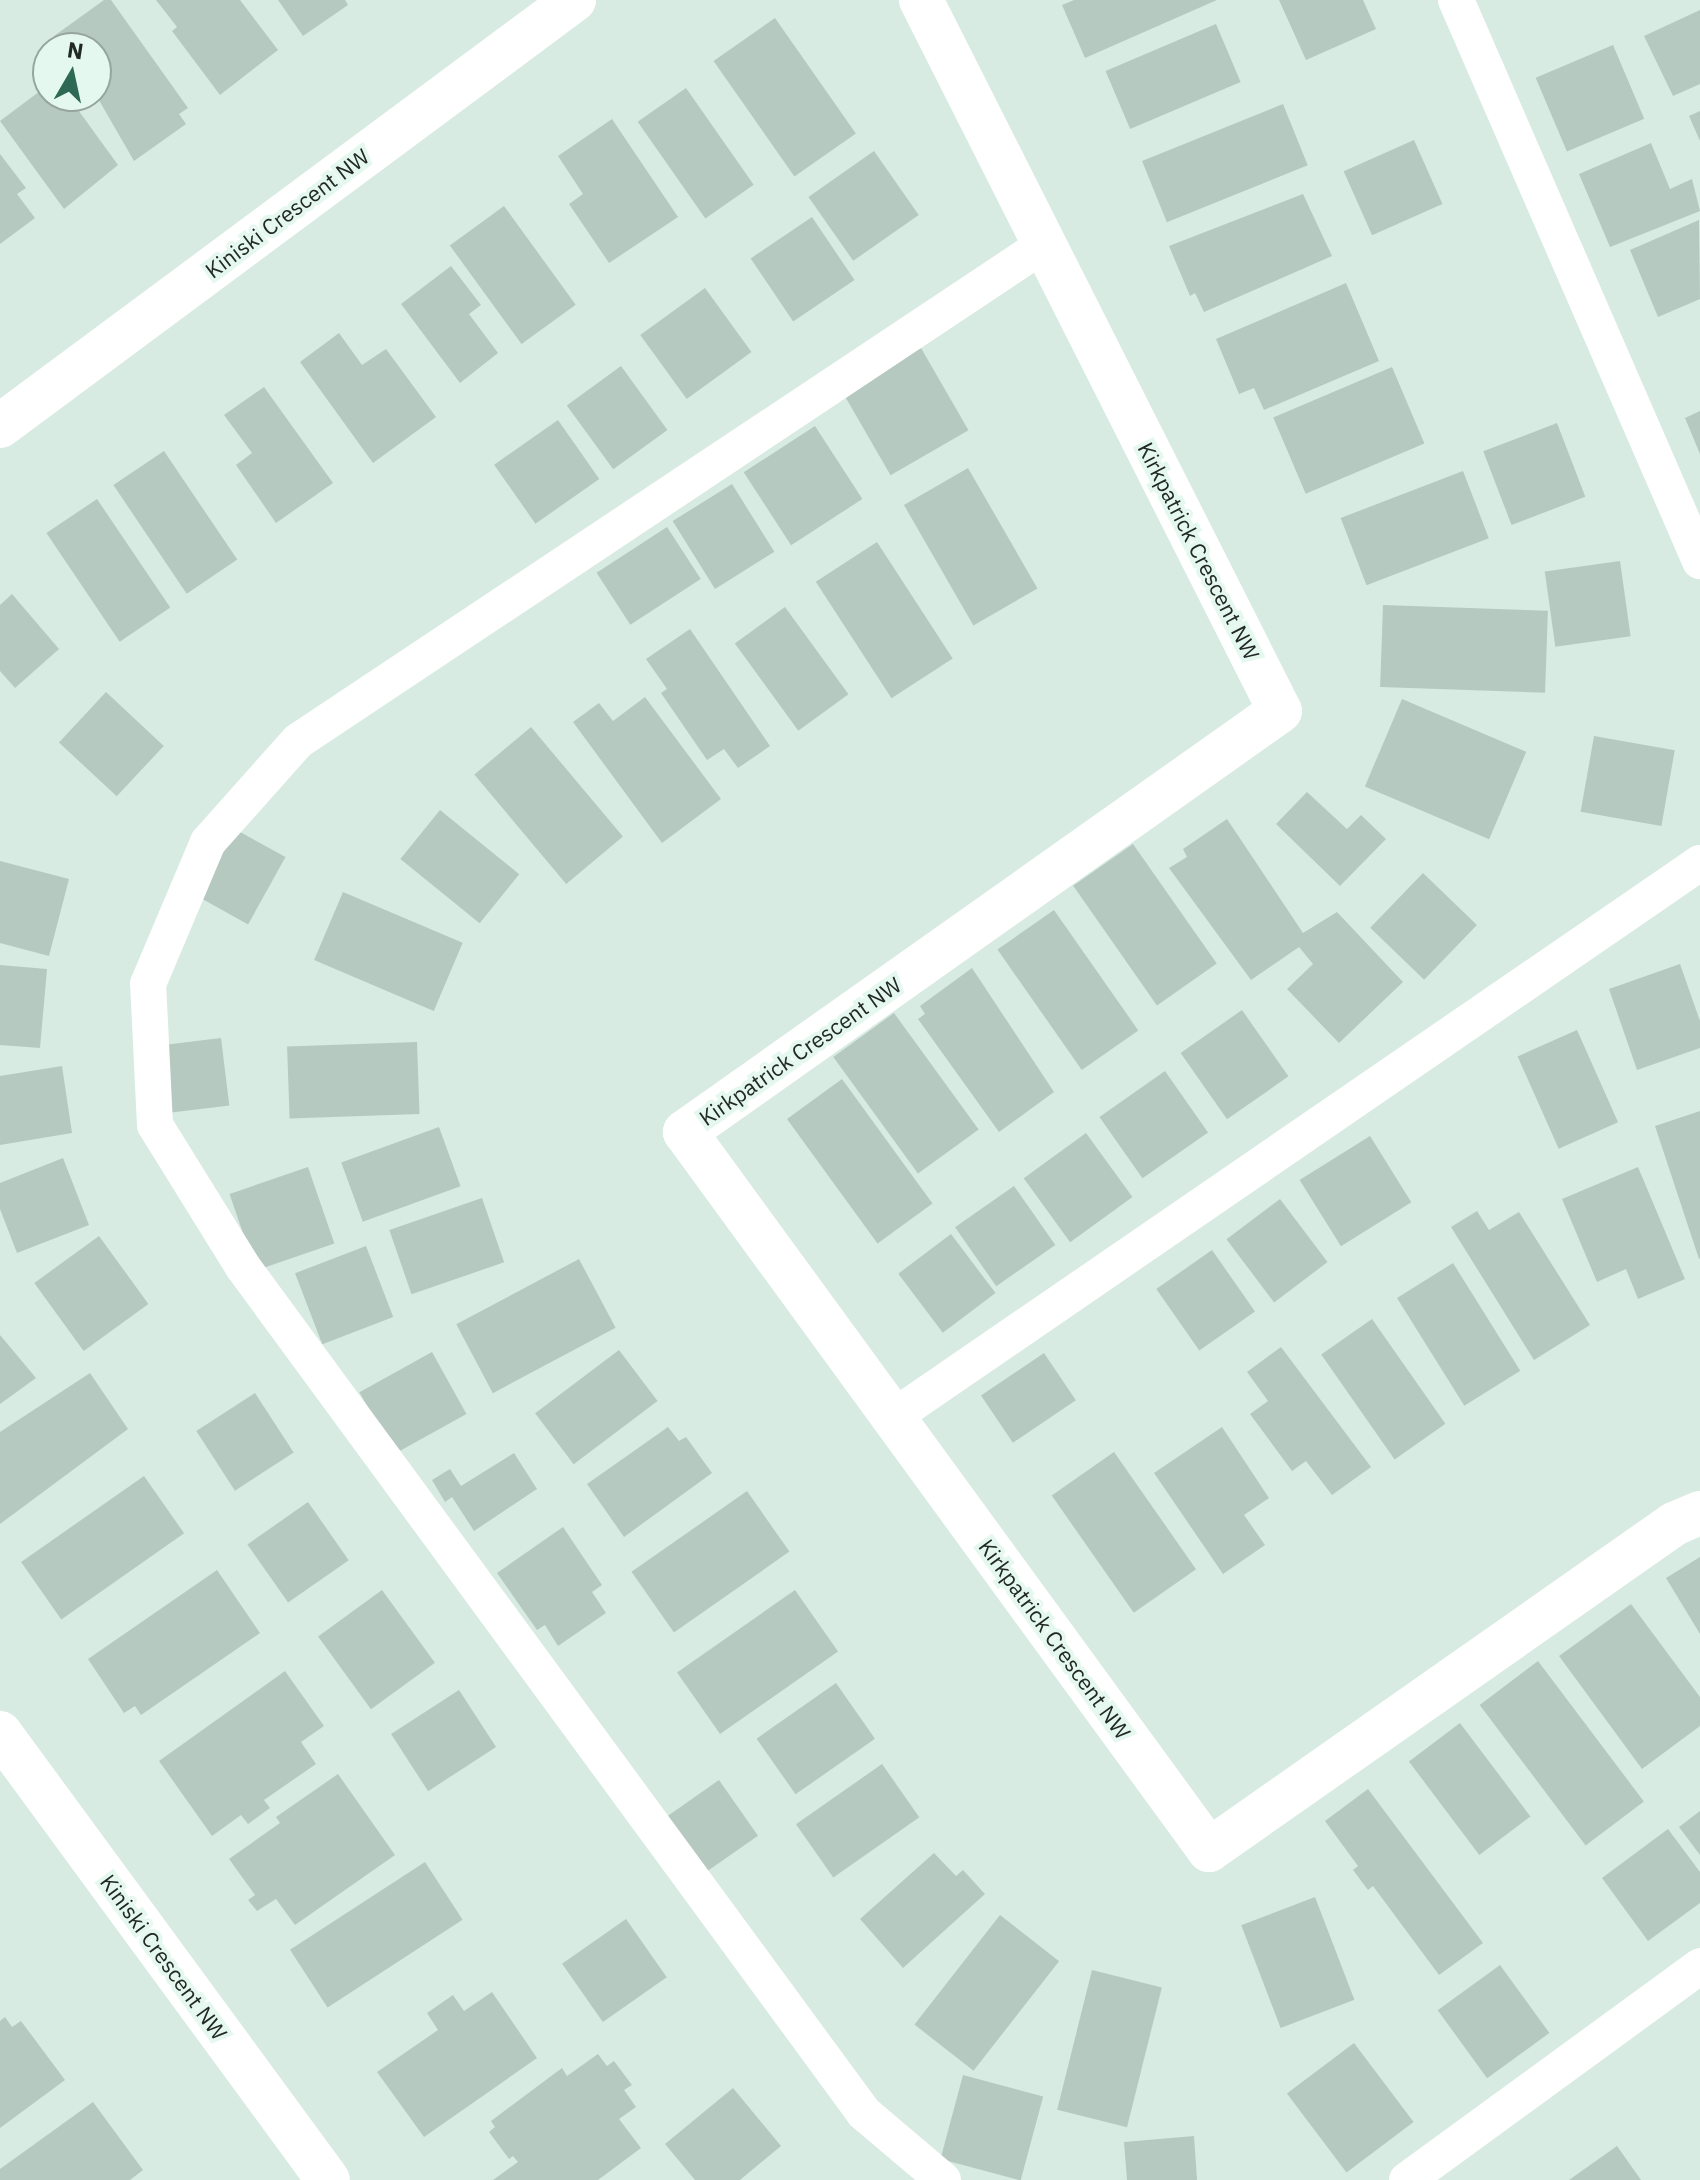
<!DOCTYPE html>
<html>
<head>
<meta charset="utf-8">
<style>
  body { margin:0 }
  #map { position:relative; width:1700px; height:2180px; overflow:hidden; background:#d7ebe2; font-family:"IBM Plex Sans",sans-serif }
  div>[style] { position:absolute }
  .building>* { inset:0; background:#b6c9c1; transform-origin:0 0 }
  .lane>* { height:36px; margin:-18px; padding:0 18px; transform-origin:18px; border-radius:18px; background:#fff }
  .street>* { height:44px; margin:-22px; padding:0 22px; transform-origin:22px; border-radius:22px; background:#fff }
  span { translate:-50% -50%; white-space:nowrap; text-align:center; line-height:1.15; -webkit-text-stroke:8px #e4f8ef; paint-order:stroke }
  .street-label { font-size:22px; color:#212825 }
  .north { position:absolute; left:32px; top:32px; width:80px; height:80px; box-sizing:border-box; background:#e4f8ef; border:2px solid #96a59e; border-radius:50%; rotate:9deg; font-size:22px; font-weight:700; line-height:32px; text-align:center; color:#212825 }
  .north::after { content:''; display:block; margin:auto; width:28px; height:36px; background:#2d6954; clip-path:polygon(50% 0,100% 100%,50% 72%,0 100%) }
</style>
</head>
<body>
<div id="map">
  <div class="building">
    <div style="clip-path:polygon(104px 0,111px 0,188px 108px,179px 114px,186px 124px,134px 161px,96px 95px,96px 48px,62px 48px,54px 36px)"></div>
    <div style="clip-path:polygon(156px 0,240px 0,278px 50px,220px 95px,172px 31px,177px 27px)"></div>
    <div style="clip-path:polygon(278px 0,345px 0,348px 5px,303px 36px)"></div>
    <div style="clip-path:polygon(1074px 0,1217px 0,1085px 58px,1062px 5px)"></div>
    <div style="clip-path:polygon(1279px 0,1363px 0,1376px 29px,1306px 60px)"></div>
    <div style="clip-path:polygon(1700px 10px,1700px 84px,1673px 96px,1644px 36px)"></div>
    <div style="left:775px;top:18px;width:141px;height:75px;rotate:55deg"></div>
    <div style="left:1216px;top:24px;width:63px;height:120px;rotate:67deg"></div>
    <div style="left:1613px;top:45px;width:80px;height:84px;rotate:67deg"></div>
    <div style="clip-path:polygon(48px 85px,48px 96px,68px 96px,118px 165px,64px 209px,0 121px)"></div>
    <div style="left:686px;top:88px;width:118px;height:59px;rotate:55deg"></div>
    <div style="left:1283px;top:104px;width:66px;height:152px;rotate:68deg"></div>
    <div style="clip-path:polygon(1700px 111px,1700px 141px,1689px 116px)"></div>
    <div style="clip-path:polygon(612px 119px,678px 217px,609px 263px,569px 204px,583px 194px,558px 156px)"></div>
    <div style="left:1414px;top:140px;width:70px;height:77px;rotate:66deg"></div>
    <div style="clip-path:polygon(1651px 143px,1670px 189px,1692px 179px,1700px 211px,1610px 247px,1579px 174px)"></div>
    <div style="left:874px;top:151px;width:78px;height:80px;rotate:55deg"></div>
    <div style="clip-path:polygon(0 154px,26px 188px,17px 194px,35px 218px,0 244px)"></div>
    <div style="clip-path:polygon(1303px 194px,1332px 256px,1204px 312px,1195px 293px,1190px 296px,1169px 246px)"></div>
    <div style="left:504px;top:206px;width:122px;height:67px;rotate:54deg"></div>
    <div style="left:812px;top:217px;width:76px;height:74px;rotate:56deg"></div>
    <div style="clip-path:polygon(1699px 220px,1700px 299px,1658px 317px,1630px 250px)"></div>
    <div style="clip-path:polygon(451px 266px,481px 305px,469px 314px,498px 353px,460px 383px,401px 304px)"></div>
    <div style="clip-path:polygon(1346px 283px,1379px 361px,1264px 410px,1254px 388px,1239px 394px,1216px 339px)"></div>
    <div style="left:705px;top:288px;width:79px;height:80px;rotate:54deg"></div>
    <div style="clip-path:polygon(339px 333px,362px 365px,386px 349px,436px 417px,373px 463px,300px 362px)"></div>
    <div style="left:921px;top:348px;width:95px;height:90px;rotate:60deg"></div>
    <div style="left:621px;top:366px;width:79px;height:67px;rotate:54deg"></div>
    <div style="left:1392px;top:367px;width:83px;height:129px;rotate:67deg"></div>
    <div style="clip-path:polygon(264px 387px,333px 483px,276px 523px,236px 465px,252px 453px,224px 415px)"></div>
    <div style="clip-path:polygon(1700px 411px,1700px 454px,1685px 418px)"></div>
    <div style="left:558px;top:420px;width:72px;height:78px;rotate:55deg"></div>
    <div style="left:1557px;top:423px;width:79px;height:79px;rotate:69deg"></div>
    <div style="left:815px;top:426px;width:87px;height:85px;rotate:57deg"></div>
    <div style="left:164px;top:451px;width:131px;height:61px;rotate:56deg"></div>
    <div style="left:968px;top:468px;width:139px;height:74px;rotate:60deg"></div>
    <div style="left:1463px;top:471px;width:72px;height:131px;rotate:69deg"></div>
    <div style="left:732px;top:484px;width:80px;height:70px;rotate:58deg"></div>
    <div style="left:97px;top:499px;width:131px;height:61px;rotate:56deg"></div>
    <div style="left:667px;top:527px;width:62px;height:84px;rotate:57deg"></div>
    <div style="left:877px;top:542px;width:139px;height:73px;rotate:57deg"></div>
    <div style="left:1620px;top:561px;width:76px;height:76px;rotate:82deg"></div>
    <div style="clip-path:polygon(12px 594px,59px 649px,15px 688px,0 671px,0 605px)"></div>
    <div style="left:1383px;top:605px;width:165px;height:82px;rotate:2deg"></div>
    <div style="left:785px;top:607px;width:108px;height:62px;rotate:54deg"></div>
    <div style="clip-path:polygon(690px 629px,770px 746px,738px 768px,724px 749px,707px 760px,661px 693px,667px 689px,646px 659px)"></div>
    <div style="left:106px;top:692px;width:79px;height:69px;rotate:43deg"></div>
    <div style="clip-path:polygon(645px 697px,721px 799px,662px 843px,573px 722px,599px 703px,613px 721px)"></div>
    <div style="left:1402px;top:699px;width:135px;height:95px;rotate:23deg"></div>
    <div style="left:531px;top:727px;width:143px;height:74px;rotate:50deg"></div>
    <div style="left:1594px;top:736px;width:82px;height:77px;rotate:10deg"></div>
    <div style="clip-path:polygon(1307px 792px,1347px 829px,1361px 815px,1386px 839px,1340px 886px,1276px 824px)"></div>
    <div style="left:440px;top:810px;width:102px;height:63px;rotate:39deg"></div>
    <div style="clip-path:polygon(1227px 819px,1303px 933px,1337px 912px,1403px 982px,1339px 1043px,1287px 989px,1313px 964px,1299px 947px,1251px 980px,1169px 868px,1187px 857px,1183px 849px)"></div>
    <div style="left:233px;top:828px;width:60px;height:77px;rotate:29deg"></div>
    <div style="left:1133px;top:844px;width:146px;height:73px;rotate:55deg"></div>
    <div style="clip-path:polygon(0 861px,69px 879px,49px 956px,0 943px)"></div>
    <div style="left:1423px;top:873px;width:75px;height:76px;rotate:44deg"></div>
    <div style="left:343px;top:892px;width:130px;height:74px;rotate:23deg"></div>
    <div style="left:1054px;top:910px;width:147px;height:69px;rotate:55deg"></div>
    <div style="clip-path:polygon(1680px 964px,1700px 1021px,1700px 1048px,1637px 1070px,1609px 989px)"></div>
    <div style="clip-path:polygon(0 965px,47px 969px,40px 1048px,0 1045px)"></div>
    <div style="clip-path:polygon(972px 968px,1054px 1092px,999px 1132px,918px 1019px,925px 1014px,920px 1006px)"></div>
    <div style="left:1242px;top:1010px;width:81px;height:75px;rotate:55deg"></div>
    <div style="left:894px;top:1013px;width:144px;height:75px;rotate:54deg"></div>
    <div style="left:1577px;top:1030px;width:101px;height:65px;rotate:66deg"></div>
    <div style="left:221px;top:1038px;width:68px;height:58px;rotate:83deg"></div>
    <div style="left:417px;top:1042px;width:72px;height:130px;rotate:88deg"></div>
    <div style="clip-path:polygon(62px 1066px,72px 1133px,0 1145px,0 1076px)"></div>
    <div style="left:1165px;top:1071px;width:75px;height:80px;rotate:55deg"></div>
    <div style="left:842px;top:1079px;width:154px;height:68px;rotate:54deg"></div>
    <div style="clip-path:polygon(1700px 1111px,1700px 1258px,1699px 1259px,1655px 1126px)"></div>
    <div style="left:439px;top:1127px;width:63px;height:104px;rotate:70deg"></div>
    <div style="left:1086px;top:1133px;width:79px;height:77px;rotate:54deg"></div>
    <div style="left:1370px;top:1136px;width:78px;height:83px;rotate:58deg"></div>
    <div style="clip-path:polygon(63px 1158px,89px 1225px,17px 1253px,0 1209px,0 1183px)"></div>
    <div style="left:308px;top:1167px;width:81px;height:83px;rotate:71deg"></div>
    <div style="clip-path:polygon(1638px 1167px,1685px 1279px,1638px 1299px,1626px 1269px,1597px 1282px,1562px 1199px)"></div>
    <div style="left:1014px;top:1186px;width:72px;height:72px;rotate:55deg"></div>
    <div style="left:482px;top:1198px;width:68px;height:98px;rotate:71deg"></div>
    <div style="left:1280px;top:1199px;width:79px;height:67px;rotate:53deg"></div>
    <div style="clip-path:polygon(1477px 1211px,1489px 1230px,1519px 1212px,1590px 1325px,1534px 1360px,1451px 1227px)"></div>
    <div style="left:951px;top:1234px;width:74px;height:66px;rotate:53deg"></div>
    <div style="left:99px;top:1236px;width:84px;height:80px;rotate:54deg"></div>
    <div style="left:366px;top:1246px;width:76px;height:76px;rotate:69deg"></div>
    <div style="left:1212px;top:1250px;width:75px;height:68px;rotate:55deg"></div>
    <div style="left:579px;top:1259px;width:78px;height:139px;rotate:62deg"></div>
    <div style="left:1453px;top:1263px;width:127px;height:66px;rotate:58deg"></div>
    <div style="left:1372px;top:1319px;width:128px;height:62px;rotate:55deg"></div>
    <div style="clip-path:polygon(0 1335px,36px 1378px,0 1404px)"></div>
    <div style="clip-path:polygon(1281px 1347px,1371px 1467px,1332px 1495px,1306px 1461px,1292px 1471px,1250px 1414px,1268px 1401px,1247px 1372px)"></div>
    <div style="left:619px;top:1350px;width:64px;height:105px;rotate:53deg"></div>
    <div style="left:432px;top:1352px;width:71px;height:83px;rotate:61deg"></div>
    <div style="left:1044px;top:1353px;width:57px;height:76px;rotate:56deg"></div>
    <div style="clip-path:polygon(90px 1373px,128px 1429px,0 1524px,0 1432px)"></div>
    <div style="left:255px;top:1393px;width:71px;height:70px;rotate:57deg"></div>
    <div style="clip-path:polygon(668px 1427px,679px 1441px,686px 1437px,712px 1473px,624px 1537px,587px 1484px)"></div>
    <div style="clip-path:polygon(1222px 1427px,1269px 1498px,1244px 1515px,1265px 1545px,1223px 1574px,1154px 1473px)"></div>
    <div style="left:1114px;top:1452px;width:143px;height:76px;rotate:55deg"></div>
    <div style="clip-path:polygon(514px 1453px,537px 1489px,474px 1531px,452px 1497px,445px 1502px,432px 1480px,450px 1469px,461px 1486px)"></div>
    <div style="left:144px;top:1476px;width:70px;height:150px;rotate:55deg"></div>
    <div style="left:747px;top:1491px;width:74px;height:141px;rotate:55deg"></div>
    <div style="left:308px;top:1502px;width:71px;height:74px;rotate:55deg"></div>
    <div style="clip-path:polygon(563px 1527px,602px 1585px,592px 1592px,606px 1613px,558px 1646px,545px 1625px,537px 1630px,497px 1573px)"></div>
    <div style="clip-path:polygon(1700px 1557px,1700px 1634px,1666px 1578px)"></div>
    <div style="clip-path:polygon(217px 1570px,260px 1633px,141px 1715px,135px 1706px,124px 1713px,88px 1659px)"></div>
    <div style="left:382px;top:1590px;width:90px;height:79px;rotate:54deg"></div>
    <div style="left:795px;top:1590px;width:75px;height:144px;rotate:55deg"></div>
    <div style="clip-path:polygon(1631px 1604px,1700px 1697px,1700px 1726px,1642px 1769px,1559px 1656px)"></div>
    <div style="left:1538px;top:1661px;width:176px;height:73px;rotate:53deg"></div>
    <div style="clip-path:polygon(285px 1671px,324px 1726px,301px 1742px,316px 1764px,264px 1800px,270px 1808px,248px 1824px,241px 1815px,212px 1836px,159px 1761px)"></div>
    <div style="left:836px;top:1683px;width:68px;height:97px;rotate:55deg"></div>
    <div style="left:459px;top:1690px;width:68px;height:81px;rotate:57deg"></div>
    <div style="left:1460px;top:1723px;width:117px;height:64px;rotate:53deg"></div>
    <div style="left:882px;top:1764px;width:65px;height:105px;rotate:55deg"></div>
    <div style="clip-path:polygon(338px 1774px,395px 1855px,295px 1925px,276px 1899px,257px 1911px,248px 1900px,255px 1895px,229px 1859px,280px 1823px,276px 1817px)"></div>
    <div style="left:719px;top:1780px;width:68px;height:70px;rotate:55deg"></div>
    <div style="clip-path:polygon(1368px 1789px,1483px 1943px,1439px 1975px,1373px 1886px,1368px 1890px,1353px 1870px,1358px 1866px,1325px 1821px)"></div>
    <div style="clip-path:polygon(1700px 1811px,1700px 1855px,1679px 1827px)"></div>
    <div style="clip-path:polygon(1668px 1829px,1700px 1872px,1700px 1903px,1648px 1941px,1602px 1878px)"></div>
    <div style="clip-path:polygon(934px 1853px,956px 1876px,963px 1870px,985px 1894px,903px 1968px,860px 1919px)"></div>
    <div style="left:425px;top:1862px;width:69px;height:161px;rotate:57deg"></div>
    <div style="left:1315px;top:1897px;width:110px;height:79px;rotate:69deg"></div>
    <div style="left:1000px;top:1915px;width:75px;height:139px;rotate:38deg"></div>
    <div style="left:626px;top:1919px;width:71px;height:78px;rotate:55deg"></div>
    <div style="left:1500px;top:1965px;width:84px;height:77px;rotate:54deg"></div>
    <div style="left:1092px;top:1970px;width:72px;height:144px;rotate:14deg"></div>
    <div style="clip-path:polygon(492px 1992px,537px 2058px,424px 2137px,377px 2072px,438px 2030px,427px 2013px,453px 1995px,464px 2011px)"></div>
    <div style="clip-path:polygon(5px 2017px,12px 2027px,21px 2021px,65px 2080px,0 2128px,0 2021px)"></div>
    <div style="left:1354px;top:2043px;width:99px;height:84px;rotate:53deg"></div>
    <div style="clip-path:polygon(598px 2054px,607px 2066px,614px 2061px,632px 2085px,624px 2090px,636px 2107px,619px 2119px,641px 2148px,598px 2180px,493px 2180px,518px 2162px,513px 2156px,509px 2159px,489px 2132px,495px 2127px,491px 2121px,562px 2068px,567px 2076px)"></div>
    <div style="left:963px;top:2075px;width:83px;height:87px;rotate:15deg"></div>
    <div style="clip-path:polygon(733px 2088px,781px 2146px,740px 2180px,695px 2180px,665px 2144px)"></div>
    <div style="clip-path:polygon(93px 2102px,143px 2170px,130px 2180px,0 2180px,0 2169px)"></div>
    <div style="clip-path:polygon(1194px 2136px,1197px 2180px,1127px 2180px,1124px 2142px)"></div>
    <div style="clip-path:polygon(1617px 2146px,1641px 2180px,1569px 2180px)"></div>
  </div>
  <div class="lane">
    <div style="left:1456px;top:0;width:612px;rotate:66.49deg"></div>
    <div style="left:893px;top:1417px;width:979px;rotate:-34.47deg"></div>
    <div style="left:943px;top:2180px;width:104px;rotate:-139.7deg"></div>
    <div style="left:864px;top:2113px;width:1049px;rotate:-126.28deg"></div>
    <div style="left:243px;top:1267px;width:167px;rotate:-121.8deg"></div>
    <div style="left:155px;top:1125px;width:141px;rotate:-92.8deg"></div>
    <div style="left:148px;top:984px;width:154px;rotate:-67.1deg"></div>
    <div style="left:208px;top:842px;width:135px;rotate:-48.3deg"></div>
    <div style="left:298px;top:741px;width:897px;rotate:-33.64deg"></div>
    <div style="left:1407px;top:2180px;width:363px;rotate:-36.1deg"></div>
  </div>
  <div class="street">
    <div style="left:921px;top:0;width:796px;rotate:63.21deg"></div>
    <div style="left:1280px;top:711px;width:729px;rotate:144.72deg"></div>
    <div style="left:685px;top:1132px;width:889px;rotate:53.88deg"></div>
    <div style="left:1209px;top:1850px;width:568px;rotate:-35.03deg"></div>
    <div style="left:1674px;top:1524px;width:28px;rotate:-23deg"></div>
    <div style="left:0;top:426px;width:715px;rotate:-36.58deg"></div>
    <div style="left:0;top:1733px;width:554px;rotate:53.73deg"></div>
  </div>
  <div class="street-label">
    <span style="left:287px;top:213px;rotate:-37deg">Kiniski Crescent NW</span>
    <span style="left:1199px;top:551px;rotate:63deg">Kirkpatrick Crescent NW</span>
    <span style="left:800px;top:1051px;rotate:-35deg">Kirkpatrick Crescent NW</span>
    <span style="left:1055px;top:1639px;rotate:54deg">Kirkpatrick Crescent NW</span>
    <span style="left:164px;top:1957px;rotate:54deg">Kiniski Crescent NW</span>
  </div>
  <div class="north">N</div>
</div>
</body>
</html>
